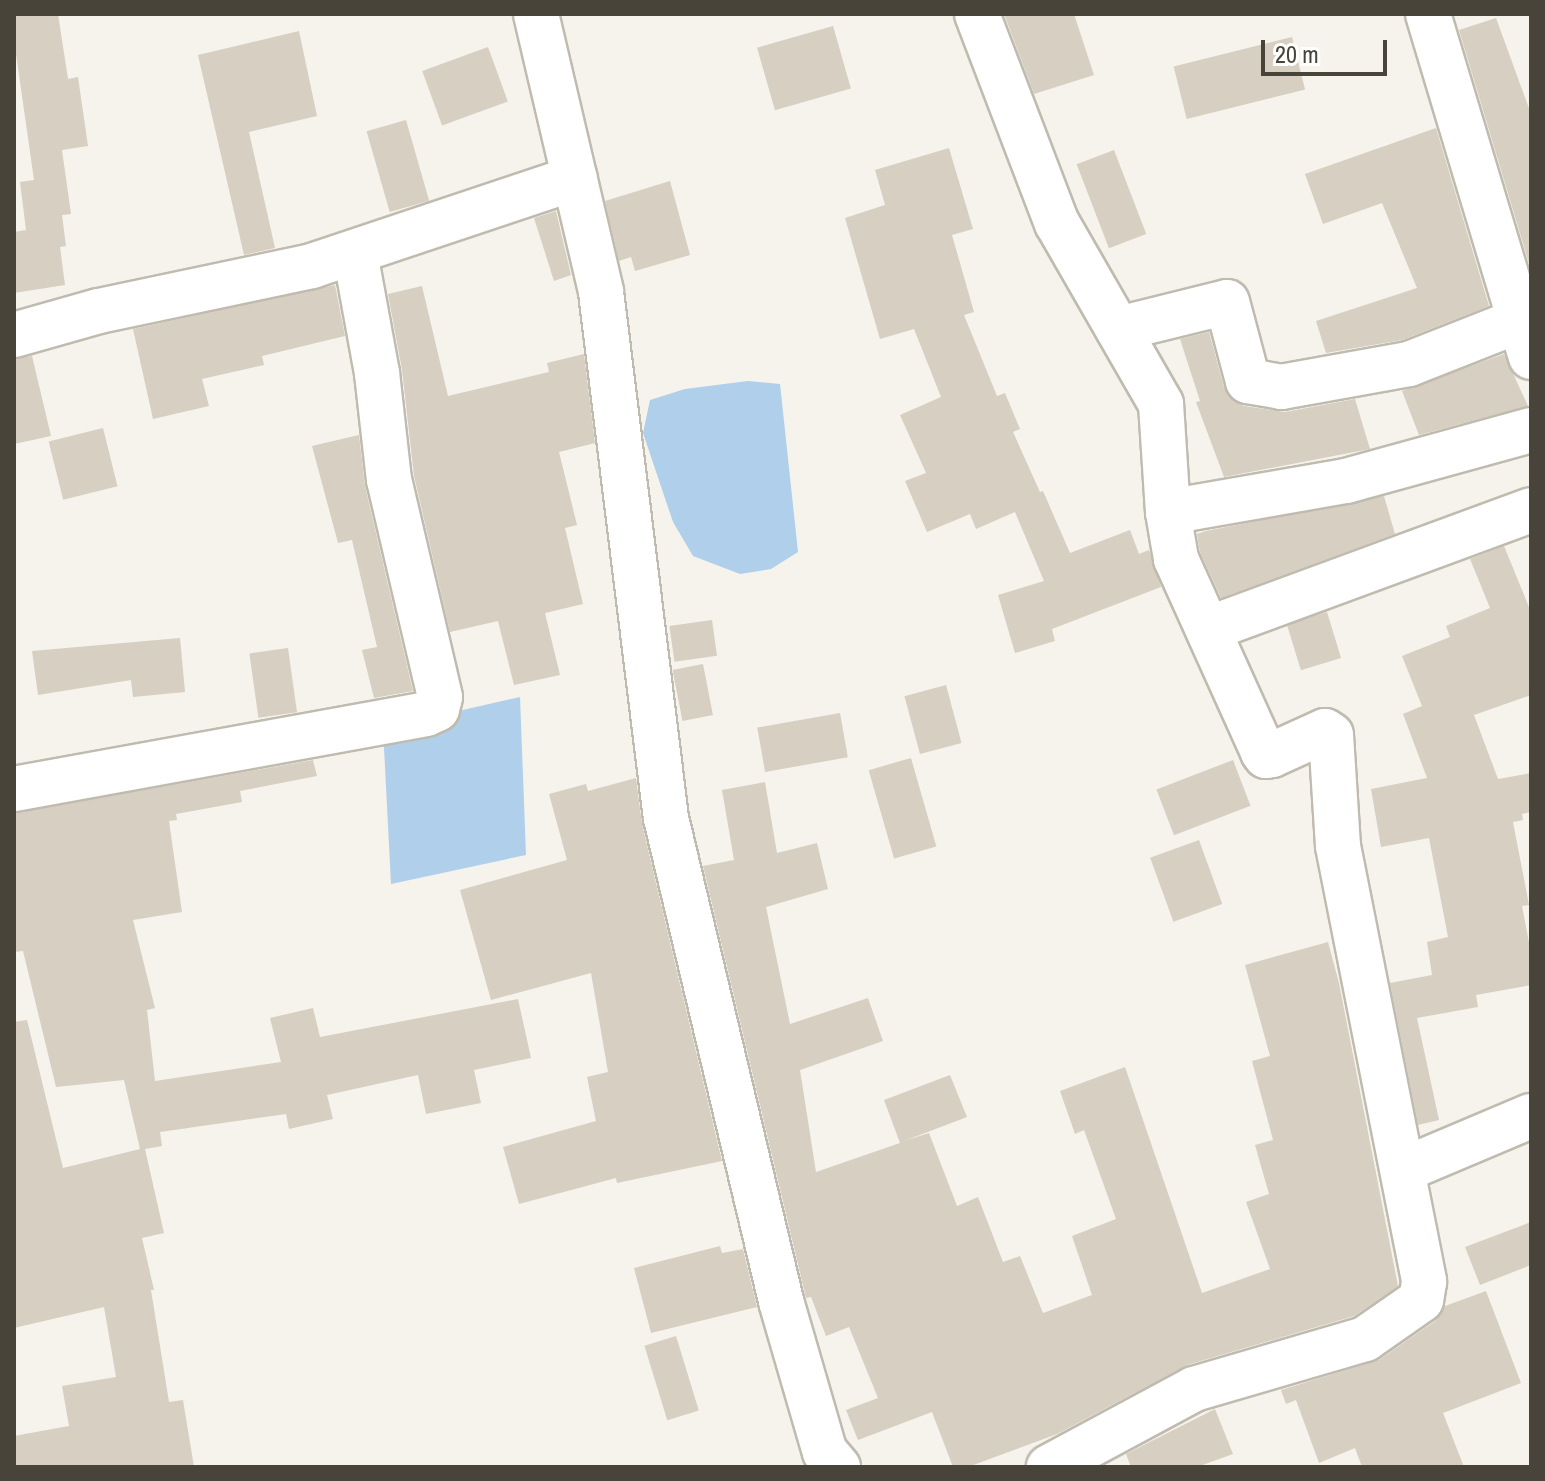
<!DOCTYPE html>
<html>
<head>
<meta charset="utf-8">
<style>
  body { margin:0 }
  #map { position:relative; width:1545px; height:1481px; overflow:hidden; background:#f5f3ec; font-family:"Archivo Narrow",sans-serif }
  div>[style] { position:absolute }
  .water>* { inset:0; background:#afcfeb }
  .building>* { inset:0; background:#d6cfc2; transform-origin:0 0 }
  .roads { filter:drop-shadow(2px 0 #c0bbaf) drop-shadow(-2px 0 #c0bbaf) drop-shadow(0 2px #c0bbaf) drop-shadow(0 -2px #c0bbaf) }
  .minor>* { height:44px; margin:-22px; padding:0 22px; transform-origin:22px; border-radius:22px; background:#fff }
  span { translate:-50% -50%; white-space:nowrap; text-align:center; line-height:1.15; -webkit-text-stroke:7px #fff; paint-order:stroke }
  .frame { position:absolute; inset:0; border:16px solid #49443a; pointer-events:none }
  .scale { position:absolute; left:1261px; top:40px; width:126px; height:36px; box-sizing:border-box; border:4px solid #49443a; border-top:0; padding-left:10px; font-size:24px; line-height:28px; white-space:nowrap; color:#49443a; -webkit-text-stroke:6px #fff; paint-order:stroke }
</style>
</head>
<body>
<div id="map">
  <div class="water">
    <div style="clip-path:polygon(748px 381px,780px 384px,798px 552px,771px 569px,740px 574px,693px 556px,673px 522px,643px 433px,650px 400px,685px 389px)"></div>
    <div style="clip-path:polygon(520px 697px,526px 855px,391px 884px,383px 728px)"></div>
  </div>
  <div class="building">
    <div style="clip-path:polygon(14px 14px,58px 14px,68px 79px,78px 77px,88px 146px,62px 150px,71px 214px,62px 215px,66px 246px,60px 247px,65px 285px,14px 293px,14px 232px,26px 230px,20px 182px,34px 180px,14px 40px)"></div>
    <div style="clip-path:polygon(1004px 14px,1074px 14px,1094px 75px,1034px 94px)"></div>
    <div style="clip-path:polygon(1496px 18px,1531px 114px,1531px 270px,1459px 30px)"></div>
    <div style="left:833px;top:26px;width:65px;height:79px;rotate:74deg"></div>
    <div style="clip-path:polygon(299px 31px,317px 116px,249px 132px,275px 248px,244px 255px,198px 55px)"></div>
    <div style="left:1292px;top:37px;width:54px;height:122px;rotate:76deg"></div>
    <div style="left:488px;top:47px;width:58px;height:70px;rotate:70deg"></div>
    <div style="left:406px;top:120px;width:84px;height:41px;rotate:74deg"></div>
    <div style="clip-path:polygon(1436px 128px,1489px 306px,1402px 340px,1326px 353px,1316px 321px,1417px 288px,1382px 203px,1323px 224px,1305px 174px)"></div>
    <div style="clip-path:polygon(949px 148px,973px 229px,952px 235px,974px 312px,964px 315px,997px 396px,1005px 393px,1020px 429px,1013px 432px,1040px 492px,1043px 491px,1070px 553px,1130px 530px,1139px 554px,1149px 550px,1161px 587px,1052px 629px,1055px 641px,1015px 653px,998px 595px,1044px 581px,1015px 512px,976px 529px,970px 514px,927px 532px,905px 481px,926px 473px,900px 415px,941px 397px,914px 329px,880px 339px,845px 218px,885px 205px,875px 170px)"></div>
    <div style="left:1114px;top:150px;width:90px;height:40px;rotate:69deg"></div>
    <div style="clip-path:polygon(670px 181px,690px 255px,635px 271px,631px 257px,619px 261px,605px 201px)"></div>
    <div style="clip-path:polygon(556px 211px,571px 275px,554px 281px,534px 218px)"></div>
    <div style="clip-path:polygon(335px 285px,345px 336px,262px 356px,264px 365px,202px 379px,209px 406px,153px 419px,133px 329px)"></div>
    <div style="clip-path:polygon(422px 286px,448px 396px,549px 372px,547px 363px,584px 354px,595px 443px,559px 452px,577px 525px,565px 528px,583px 604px,545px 613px,560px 675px,514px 685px,498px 621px,450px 632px,414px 476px,402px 370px,388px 294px)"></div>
    <div style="clip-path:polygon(1209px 332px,1224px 387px,1232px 400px,1244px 406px,1285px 412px,1355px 399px,1370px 449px,1224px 477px,1196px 402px,1200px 401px,1180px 339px)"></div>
    <div style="clip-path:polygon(1504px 354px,1528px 406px,1419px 435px,1402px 391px)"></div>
    <div style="clip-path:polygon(32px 356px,51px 436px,14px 444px,14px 359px)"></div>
    <div style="left:103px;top:428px;width:60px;height:56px;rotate:76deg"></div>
    <div style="clip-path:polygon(359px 435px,365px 486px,413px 691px,374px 698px,362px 650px,377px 647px,352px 540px,338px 543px,312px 446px)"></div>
    <div style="clip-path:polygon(1384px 496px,1395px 534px,1221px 598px,1200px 552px,1197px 534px,1206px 531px)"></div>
    <div style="clip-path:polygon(1504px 546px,1531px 612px,1531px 695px,1474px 715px,1498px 779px,1531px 773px,1531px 812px,1522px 814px,1523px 820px,1513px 822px,1529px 905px,1522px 906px,1531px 953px,1531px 985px,1476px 995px,1478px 1007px,1417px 1018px,1439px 1120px,1418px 1125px,1390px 983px,1432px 975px,1427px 942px,1448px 937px,1429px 838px,1381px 847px,1371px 789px,1427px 778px,1403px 714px,1422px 706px,1402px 656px,1450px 637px,1446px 626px,1490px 608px,1470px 559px)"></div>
    <div style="left:1327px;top:612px;width:48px;height:42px;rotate:73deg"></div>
    <div style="left:712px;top:620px;width:36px;height:43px;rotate:82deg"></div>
    <div style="clip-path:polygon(180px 638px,185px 692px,133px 697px,131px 680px,38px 695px,32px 651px)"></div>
    <div style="left:288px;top:648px;width:65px;height:39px;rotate:82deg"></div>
    <div style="left:703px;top:664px;width:52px;height:31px;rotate:79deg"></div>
    <div style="left:946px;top:685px;width:60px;height:43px;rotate:75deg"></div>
    <div style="left:840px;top:713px;width:45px;height:84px;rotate:80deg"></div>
    <div style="left:911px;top:758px;width:92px;height:44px;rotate:74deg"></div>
    <div style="clip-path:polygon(313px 760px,317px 776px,240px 791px,242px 802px,176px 814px,177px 820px,169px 821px,182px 912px,133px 920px,155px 1008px,147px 1010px,155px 1081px,281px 1062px,270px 1018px,313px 1008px,320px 1037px,518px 999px,531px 1058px,474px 1070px,481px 1103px,426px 1114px,418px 1075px,327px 1095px,333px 1119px,289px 1129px,286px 1114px,160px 1132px,162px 1146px,145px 1149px,164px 1233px,142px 1238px,154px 1290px,151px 1290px,169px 1402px,183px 1400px,194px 1467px,14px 1467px,14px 1436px,69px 1426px,62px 1386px,116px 1377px,104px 1307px,14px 1328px,14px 1022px,27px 1020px,63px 1168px,140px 1149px,124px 1080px,56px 1087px,23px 951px,14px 952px,14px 813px)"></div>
    <div style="left:1233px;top:760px;width:49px;height:82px;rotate:69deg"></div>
    <div style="clip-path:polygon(636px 778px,642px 824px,722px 1161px,617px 1183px,616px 1178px,519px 1204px,503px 1147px,596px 1121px,587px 1077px,608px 1072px,591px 973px,491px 1000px,460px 890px,567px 860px,549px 794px,586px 784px,588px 791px)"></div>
    <div style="clip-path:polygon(765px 782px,777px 853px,817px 843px,828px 889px,766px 907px,790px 1024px,868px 998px,883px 1041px,800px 1070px,816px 1172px,900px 1143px,884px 1100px,950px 1075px,967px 1117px,904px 1141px,929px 1133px,957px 1206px,978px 1197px,1003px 1262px,1020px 1256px,1043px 1313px,1092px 1295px,1072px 1236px,1116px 1219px,1084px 1130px,1075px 1134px,1060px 1091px,1125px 1067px,1202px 1293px,1270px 1269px,1246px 1202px,1269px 1194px,1255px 1145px,1273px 1140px,1252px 1061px,1270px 1056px,1245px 965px,1328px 942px,1339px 983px,1398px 1286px,1354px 1316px,1187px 1365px,1057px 1434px,968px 1467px,953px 1467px,932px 1412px,858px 1440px,846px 1410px,878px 1398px,849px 1327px,826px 1336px,811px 1297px,806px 1298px,703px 866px,734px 860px,722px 790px)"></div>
    <div style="left:1199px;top:840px;width:68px;height:52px;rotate:70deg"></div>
    <div style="clip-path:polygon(1531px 1222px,1531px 1265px,1480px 1285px,1465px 1247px)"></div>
    <div style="clip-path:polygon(720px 1246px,722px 1253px,743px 1249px,757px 1307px,651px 1333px,634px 1268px)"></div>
    <div style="clip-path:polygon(1486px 1291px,1521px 1383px,1443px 1413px,1464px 1467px,1362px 1467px,1355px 1448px,1319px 1463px,1296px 1400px,1286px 1404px,1281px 1390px,1379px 1360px,1435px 1321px,1445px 1306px)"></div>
    <div style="left:676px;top:1336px;width:78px;height:33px;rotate:73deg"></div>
    <div style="clip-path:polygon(1215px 1409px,1233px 1454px,1197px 1467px,1131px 1467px,1126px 1454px)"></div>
  </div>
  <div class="roads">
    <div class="minor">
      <div style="left:536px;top:14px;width:285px;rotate:76.8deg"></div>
      <div style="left:601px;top:292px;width:530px;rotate:82.96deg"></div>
      <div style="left:666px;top:818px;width:497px;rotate:76.6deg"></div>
      <div style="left:781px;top:1301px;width:157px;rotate:73.8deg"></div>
      <div style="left:825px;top:1452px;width:20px;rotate:49deg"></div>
      <div style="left:977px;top:14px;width:224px;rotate:69.1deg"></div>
      <div style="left:1057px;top:223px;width:209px;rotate:60.1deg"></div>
      <div style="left:1161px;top:404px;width:108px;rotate:86.3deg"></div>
      <div style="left:1168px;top:512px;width:48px;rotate:80.3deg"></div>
      <div style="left:1176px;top:559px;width:212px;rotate:65.7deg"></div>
      <div style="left:1263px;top:752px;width:5px;rotate:53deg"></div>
      <div style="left:1266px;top:756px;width:6px;rotate:-9deg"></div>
      <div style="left:1272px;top:755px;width:58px;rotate:-24.4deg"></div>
      <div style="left:1325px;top:731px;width:7px;rotate:34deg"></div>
      <div style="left:1331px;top:735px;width:111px;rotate:86.4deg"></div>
      <div style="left:1338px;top:846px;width:444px;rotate:78.8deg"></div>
      <div style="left:1424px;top:1282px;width:18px;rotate:99deg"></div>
      <div style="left:1421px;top:1300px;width:68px;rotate:145.1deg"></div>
      <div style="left:1365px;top:1339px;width:178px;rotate:163.7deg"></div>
      <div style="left:1194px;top:1389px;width:165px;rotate:151.7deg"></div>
      <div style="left:1428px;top:14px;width:358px;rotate:73.3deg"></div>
      <div style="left:1118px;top:329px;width:112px;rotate:-13.9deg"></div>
      <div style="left:1227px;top:302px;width:82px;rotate:75.1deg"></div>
      <div style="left:1248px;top:381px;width:34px;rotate:10deg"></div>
      <div style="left:1281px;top:387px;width:130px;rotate:-10.2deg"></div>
      <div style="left:1409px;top:364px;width:131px;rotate:-21.5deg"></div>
      <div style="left:14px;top:335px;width:88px;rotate:-15.8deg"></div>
      <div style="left:99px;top:311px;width:218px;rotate:-11.9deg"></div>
      <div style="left:312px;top:266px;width:277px;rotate:-18.5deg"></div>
      <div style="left:1168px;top:512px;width:181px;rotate:-9.9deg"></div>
      <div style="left:1346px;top:481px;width:192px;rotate:-15.4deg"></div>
      <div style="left:1208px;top:629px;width:344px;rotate:-20.2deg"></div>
      <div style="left:14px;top:789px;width:419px;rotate:-10.3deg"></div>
      <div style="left:426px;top:714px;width:12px;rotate:-24deg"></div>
      <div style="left:437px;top:709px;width:12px;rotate:-76deg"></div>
      <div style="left:440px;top:697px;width:223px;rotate:-103.2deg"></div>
      <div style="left:389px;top:480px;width:108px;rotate:-96.4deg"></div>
      <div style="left:377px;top:373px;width:122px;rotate:-100.4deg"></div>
      <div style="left:1403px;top:1170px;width:139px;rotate:-22.9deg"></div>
    </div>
  </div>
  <div class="frame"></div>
  <div class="scale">20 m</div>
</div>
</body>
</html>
